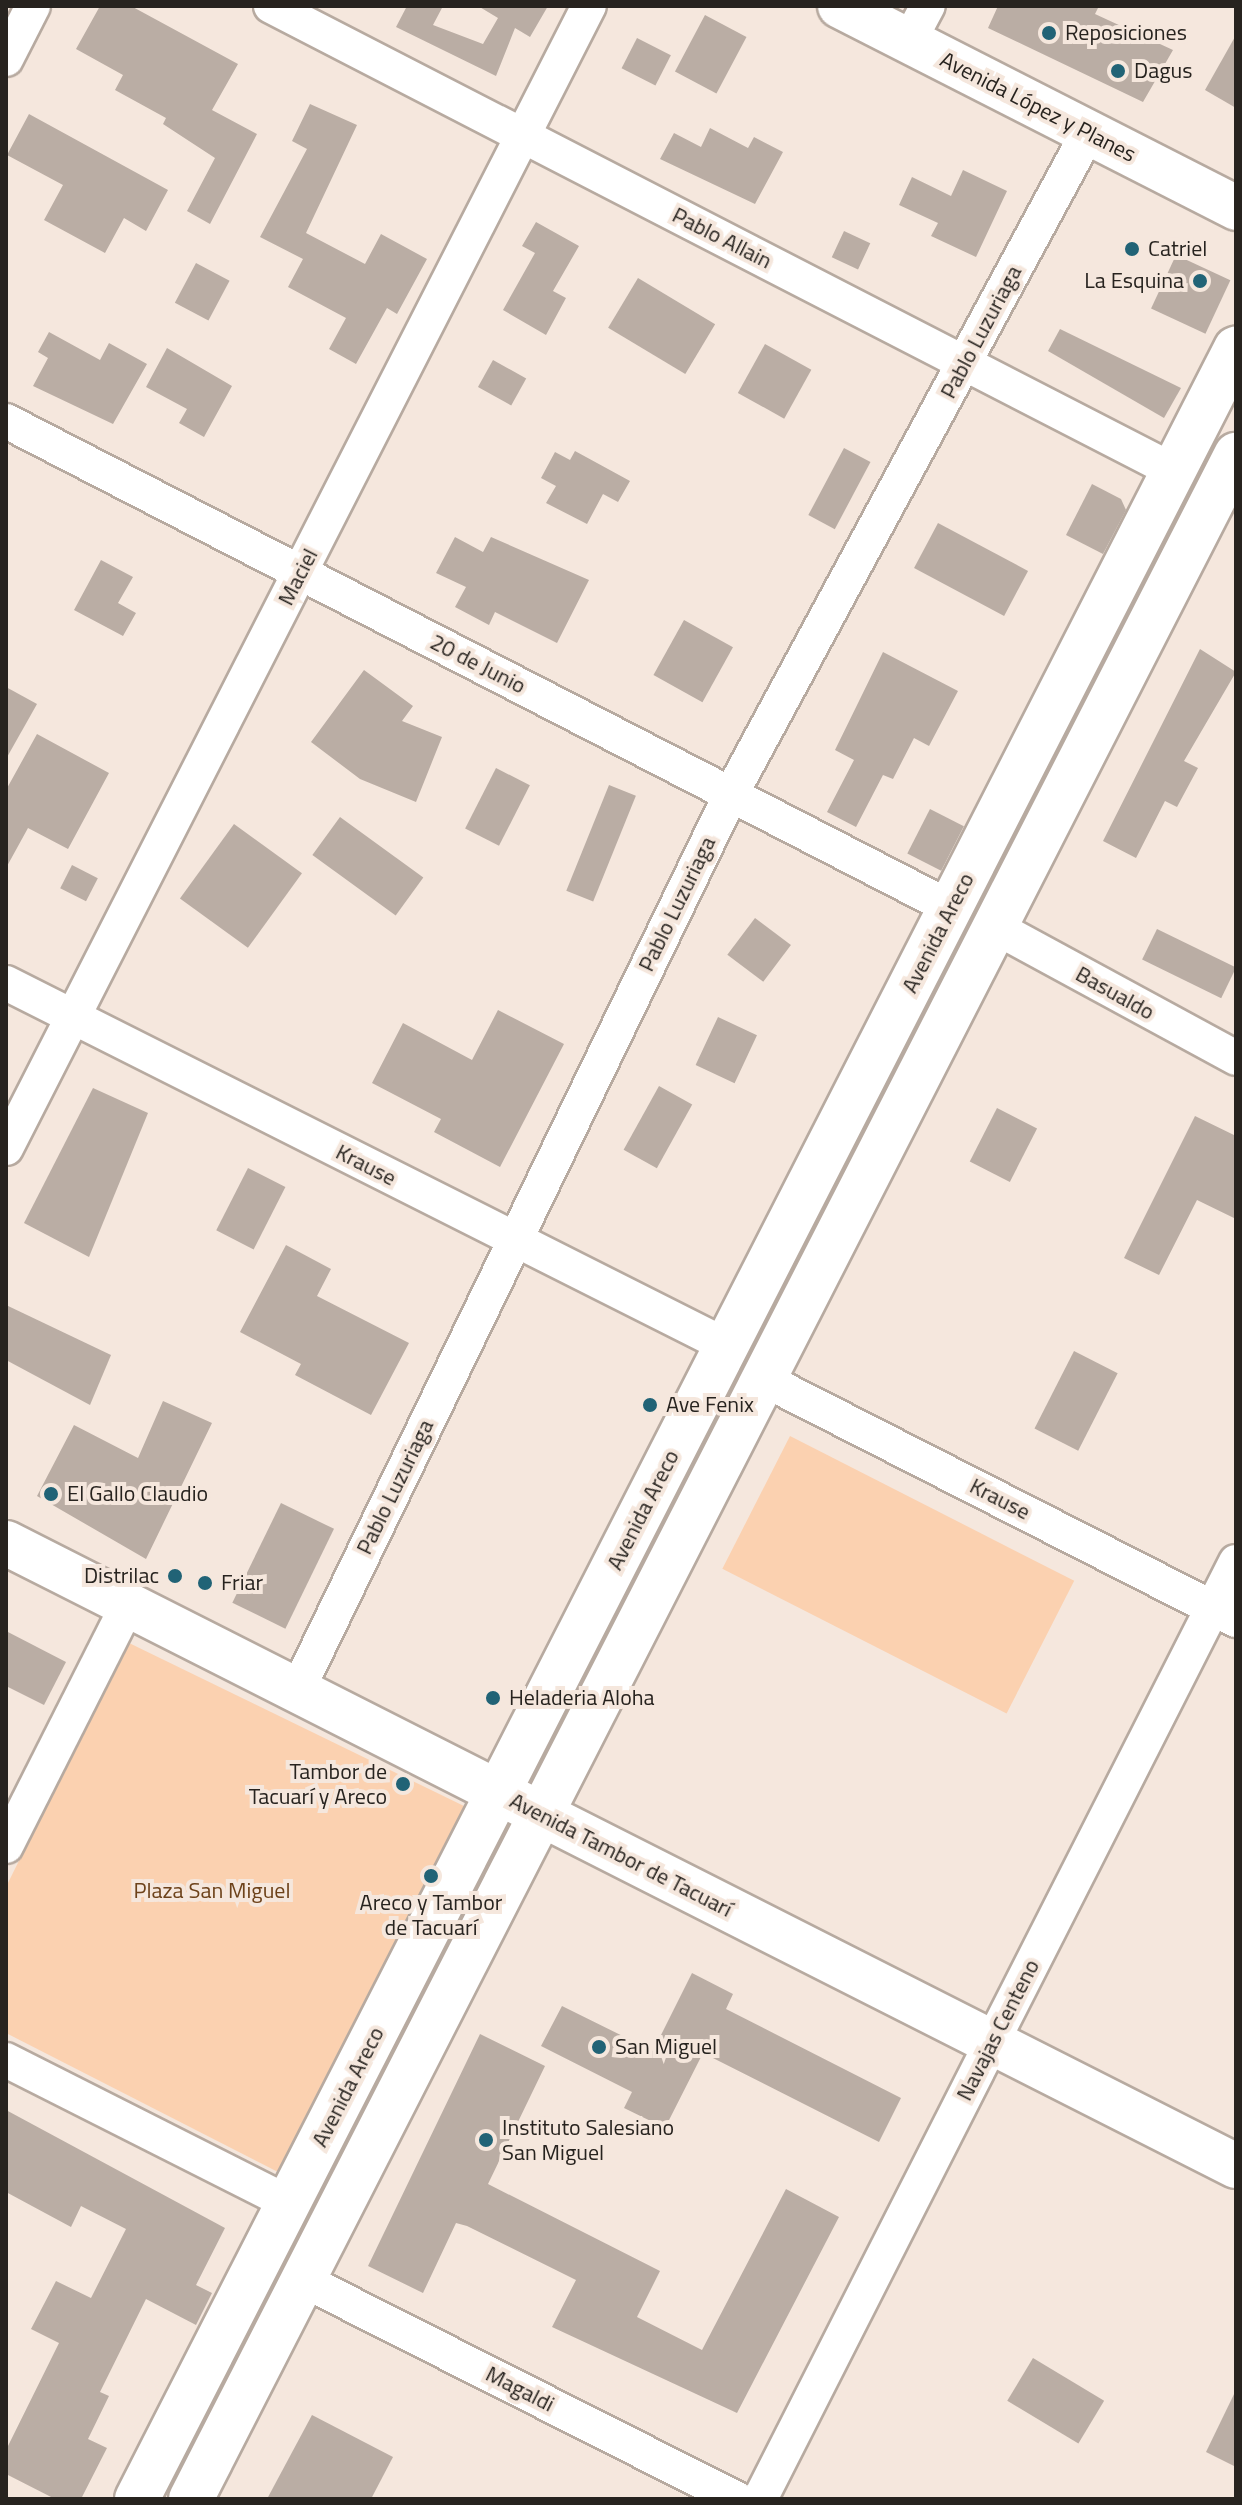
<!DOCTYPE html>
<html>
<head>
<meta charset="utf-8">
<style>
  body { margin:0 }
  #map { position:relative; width:1242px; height:2505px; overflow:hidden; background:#f5e7dd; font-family:"Titillium Web",sans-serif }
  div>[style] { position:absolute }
  .green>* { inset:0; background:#fbd1b0; transform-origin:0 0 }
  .building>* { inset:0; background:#baada4; transform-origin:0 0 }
  .roads { filter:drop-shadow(2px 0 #b7aaa0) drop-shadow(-2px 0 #b7aaa0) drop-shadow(0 2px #b7aaa0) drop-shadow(0 -2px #b7aaa0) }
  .street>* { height:34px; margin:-17px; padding:0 17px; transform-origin:17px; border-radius:17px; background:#fff }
  .secondary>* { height:44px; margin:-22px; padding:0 22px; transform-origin:22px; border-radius:22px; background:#fff }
  .primary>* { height:44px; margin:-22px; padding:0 22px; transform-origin:22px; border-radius:22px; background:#fff }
  .dots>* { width:22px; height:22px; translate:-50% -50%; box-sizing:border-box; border:4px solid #f5e7dd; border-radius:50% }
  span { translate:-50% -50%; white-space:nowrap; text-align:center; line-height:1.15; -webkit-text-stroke:8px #f5e7dd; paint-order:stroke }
  .poi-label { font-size:22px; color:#27231f }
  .left { translate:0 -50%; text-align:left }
  .right { translate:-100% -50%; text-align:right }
  .street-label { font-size:22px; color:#27231f }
  .park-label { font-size:22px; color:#6d421a }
  .frame { position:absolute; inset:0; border:8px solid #27231f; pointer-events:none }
</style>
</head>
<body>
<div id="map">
  <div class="green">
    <div style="left:790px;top:1436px;width:319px;height:149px;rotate:27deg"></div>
    <div style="clip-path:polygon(127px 1642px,466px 1807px,278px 2172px,6px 2033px,6px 1887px)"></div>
  </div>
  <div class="building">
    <div style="clip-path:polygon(100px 6px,131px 6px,238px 64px,212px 110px,257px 134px,210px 224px,187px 211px,215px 158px,163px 124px,166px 118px,115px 90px,123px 75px,76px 49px)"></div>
    <div style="clip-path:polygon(407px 6px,443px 6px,433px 25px,483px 44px,498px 18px,478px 6px,548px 6px,530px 37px,515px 28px,496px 76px,396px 27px)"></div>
    <div style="clip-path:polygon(998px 6px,1099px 6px,1095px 14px,1173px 50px,1143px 102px,988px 28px)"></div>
    <div style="left:705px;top:15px;width:47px;height:64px;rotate:28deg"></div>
    <div style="clip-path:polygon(1236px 35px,1236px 108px,1205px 90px)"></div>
    <div style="left:637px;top:38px;width:38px;height:34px;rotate:27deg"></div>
    <div style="clip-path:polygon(310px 104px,357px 125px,306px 233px,365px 264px,381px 234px,427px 259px,397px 314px,387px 308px,356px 364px,329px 349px,346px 318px,288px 287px,303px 259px,260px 237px,307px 149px,292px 141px)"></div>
    <div style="clip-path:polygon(29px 114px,168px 190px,146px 231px,124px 218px,105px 253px,44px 220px,63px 185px,7px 155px)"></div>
    <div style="clip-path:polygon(710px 128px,748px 148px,754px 137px,783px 152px,755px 204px,660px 159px,674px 133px,701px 147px)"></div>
    <div style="clip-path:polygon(963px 170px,1007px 191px,976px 257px,931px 236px,938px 223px,899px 205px,912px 177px,951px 196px)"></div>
    <div style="clip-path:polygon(536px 222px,579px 246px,553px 291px,566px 298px,546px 335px,503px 310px,535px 253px,522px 246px)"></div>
    <div style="left:844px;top:231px;width:29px;height:29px;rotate:25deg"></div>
    <div style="left:1176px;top:255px;width:60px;height:59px;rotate:25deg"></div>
    <div style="left:196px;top:263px;width:38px;height:45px;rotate:28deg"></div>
    <div style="left:638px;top:278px;width:90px;height:58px;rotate:31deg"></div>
    <div style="clip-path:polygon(1060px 329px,1181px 388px,1164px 418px,1048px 351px)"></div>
    <div style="clip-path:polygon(49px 332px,100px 360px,109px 343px,147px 364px,113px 424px,33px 386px,48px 358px,38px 352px)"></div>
    <div style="left:765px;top:344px;width:53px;height:56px;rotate:29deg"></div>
    <div style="clip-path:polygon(167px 348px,232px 386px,204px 437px,179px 423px,187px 409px,146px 387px)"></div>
    <div style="left:493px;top:360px;width:38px;height:31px;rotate:29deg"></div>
    <div style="left:844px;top:448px;width:30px;height:76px;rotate:28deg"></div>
    <div style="clip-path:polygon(575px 451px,630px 481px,618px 502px,603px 494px,587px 524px,546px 503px,556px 486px,541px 478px,555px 452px,570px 460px)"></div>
    <div style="clip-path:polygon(1092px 484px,1121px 499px,1126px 510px,1103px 554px,1066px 535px)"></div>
    <div style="left:938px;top:523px;width:102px;height:51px;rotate:28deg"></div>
    <div style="clip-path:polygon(455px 537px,483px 552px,491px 537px,589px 580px,557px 643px,495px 612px,489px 625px,455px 607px,466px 587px,436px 573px)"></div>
    <div style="clip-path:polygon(101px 560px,133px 577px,118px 603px,136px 613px,123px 636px,74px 610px)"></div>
    <div style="left:684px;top:620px;width:56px;height:63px;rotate:29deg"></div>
    <div style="clip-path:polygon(1200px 649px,1236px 672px,1184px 761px,1198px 768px,1177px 807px,1165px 801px,1136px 858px,1103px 841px)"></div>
    <div style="clip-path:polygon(883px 652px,958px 691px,929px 746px,914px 738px,893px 779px,883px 775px,856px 827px,827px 812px,854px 760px,835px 750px)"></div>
    <div style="clip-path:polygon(364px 670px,413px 706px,402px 721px,442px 737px,416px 802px,360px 779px,311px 742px)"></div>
    <div style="clip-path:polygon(6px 687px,37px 704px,6px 759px)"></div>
    <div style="clip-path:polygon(37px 734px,109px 773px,68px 849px,28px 828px,6px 868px,6px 790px)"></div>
    <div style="left:496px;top:768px;width:38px;height:68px;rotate:27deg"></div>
    <div style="left:609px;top:785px;width:29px;height:114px;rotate:22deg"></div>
    <div style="left:930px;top:809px;width:38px;height:50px;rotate:27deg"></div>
    <div style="left:340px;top:817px;width:103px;height:47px;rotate:36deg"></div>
    <div style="left:234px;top:824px;width:84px;height:92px;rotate:36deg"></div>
    <div style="left:72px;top:865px;width:29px;height:26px;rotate:27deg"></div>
    <div style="left:755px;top:918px;width:45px;height:46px;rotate:37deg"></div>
    <div style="left:1157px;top:929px;width:88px;height:34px;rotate:26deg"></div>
    <div style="clip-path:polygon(498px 1010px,564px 1044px,500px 1167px,434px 1132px,441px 1119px,372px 1083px,403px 1023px,472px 1060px)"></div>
    <div style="left:718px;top:1017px;width:43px;height:53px;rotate:25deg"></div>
    <div style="left:659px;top:1086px;width:38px;height:73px;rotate:29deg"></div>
    <div style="clip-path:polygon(93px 1088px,148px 1113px,89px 1257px,24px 1223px)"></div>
    <div style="left:997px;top:1108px;width:45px;height:60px;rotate:27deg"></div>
    <div style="clip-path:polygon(1195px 1116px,1236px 1136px,1236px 1219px,1197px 1200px,1159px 1275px,1124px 1258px)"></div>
    <div style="left:248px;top:1168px;width:42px;height:70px;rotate:27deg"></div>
    <div style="clip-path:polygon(286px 1245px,331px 1269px,317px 1296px,409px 1343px,371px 1415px,295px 1375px,301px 1364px,240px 1332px)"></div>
    <div style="clip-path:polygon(6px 1305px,111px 1355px,90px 1405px,6px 1360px)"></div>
    <div style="left:1074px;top:1351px;width:49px;height:87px;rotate:27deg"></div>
    <div style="clip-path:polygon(163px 1401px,212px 1423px,146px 1559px,37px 1496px,74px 1425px,138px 1458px)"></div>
    <div style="left:281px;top:1503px;width:59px;height:111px;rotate:26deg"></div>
    <div style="clip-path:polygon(6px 1631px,66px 1662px,44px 1705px,6px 1686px)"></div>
    <div style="clip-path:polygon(692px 1973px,733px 1994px,726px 2009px,901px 2098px,879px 2142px,703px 2053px,665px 2128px,624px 2108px,632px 2092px,541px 2046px,562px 2006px,653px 2051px)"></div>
    <div style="clip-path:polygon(480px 2034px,545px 2066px,488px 2184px,660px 2271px,637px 2317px,702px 2350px,786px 2189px,839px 2217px,737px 2413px,552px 2327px,576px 2280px,467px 2226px,456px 2223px,423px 2293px,368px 2266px)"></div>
    <div style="clip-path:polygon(6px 2110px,225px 2228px,196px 2285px,212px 2293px,196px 2325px,146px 2299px,100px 2392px,109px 2396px,88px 2439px,107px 2448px,81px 2499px,55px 2499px,6px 2474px,6px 2450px,59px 2343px,31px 2329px,56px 2281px,91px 2298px,126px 2229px,81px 2206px,71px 2227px,6px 2192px)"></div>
    <div style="left:1033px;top:2358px;width:83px;height:50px;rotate:31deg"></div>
    <div style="clip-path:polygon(1236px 2390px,1236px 2467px,1206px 2452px)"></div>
    <div style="clip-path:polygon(312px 2415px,393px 2457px,371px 2499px,267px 2499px)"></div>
  </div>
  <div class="roads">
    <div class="street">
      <div style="left:271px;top:6px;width:1016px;rotate:27.25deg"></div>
      <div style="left:909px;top:41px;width:40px;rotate:-62deg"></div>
      <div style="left:6px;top:59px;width:59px;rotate:-63deg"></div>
      <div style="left:6px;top:421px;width:1063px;rotate:27.26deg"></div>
      <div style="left:995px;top:927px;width:274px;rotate:28.5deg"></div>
      <div style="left:6px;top:983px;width:807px;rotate:26.72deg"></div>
      <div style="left:6px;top:1148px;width:1282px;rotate:-62.96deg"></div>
      <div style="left:763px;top:1379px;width:531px;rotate:27deg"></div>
      <div style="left:297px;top:1691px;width:996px;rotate:-64.18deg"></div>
      <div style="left:731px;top:794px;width:751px;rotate:-61.63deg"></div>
      <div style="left:6px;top:1846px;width:270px;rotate:-63.2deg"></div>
      <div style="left:6px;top:2060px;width:317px;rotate:26.8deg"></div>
      <div style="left:303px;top:2280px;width:486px;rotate:26.8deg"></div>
      <div style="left:760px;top:2499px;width:1051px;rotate:-63.07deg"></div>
    </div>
    <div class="secondary">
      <div style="left:137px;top:2499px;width:2415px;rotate:-62.93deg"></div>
      <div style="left:191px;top:2499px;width:2296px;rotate:-62.92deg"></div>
    </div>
    <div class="primary">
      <div style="left:840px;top:6px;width:445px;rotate:27deg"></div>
      <div style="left:6px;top:1543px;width:1379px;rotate:26.86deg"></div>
    </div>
  </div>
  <div class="dots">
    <div style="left:1049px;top:33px;background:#216376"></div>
    <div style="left:1118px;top:71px;background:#216376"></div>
    <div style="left:1132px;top:249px;background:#216376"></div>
    <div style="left:1200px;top:281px;background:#216376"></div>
    <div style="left:650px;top:1405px;background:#216376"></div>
    <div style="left:51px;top:1494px;background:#216376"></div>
    <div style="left:175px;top:1576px;background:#216376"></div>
    <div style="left:205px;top:1583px;background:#216376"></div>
    <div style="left:493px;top:1698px;background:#216376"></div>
    <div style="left:403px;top:1784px;background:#216376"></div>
    <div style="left:431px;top:1876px;background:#216376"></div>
    <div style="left:599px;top:2047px;background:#216376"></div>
    <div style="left:486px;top:2140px;background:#216376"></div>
  </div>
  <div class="poi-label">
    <span class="left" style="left:1065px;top:33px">Reposiciones</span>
    <span class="left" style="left:1134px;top:71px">Dagus</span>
    <span class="left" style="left:1148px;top:249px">Catriel</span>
    <span class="right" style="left:1184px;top:281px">La Esquina</span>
    <span class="left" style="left:666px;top:1405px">Ave Fenix</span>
    <span class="left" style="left:67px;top:1494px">El Gallo Claudio</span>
    <span class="right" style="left:159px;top:1576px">Distrilac</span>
    <span class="left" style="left:221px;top:1583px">Friar</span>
    <span class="left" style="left:509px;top:1698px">Heladeria Aloha</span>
    <span class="right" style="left:387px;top:1784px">Tambor de<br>Tacuarí y Areco</span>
    <span style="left:431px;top:1915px">Areco y Tambor<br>de Tacuarí</span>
    <span class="left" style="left:615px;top:2047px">San Miguel</span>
    <span class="left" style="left:502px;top:2140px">Instituto Salesiano<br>San Miguel</span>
  </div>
  <div class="street-label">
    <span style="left:1038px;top:107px;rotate:27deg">Avenida López y Planes</span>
    <span style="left:722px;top:238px;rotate:27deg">Pablo Allain</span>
    <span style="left:981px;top:332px;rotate:-62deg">Pablo Luzuriaga</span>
    <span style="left:298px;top:577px;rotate:-63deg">Maciel</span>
    <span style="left:478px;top:664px;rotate:27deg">20 de Junio</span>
    <span style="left:677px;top:904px;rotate:-64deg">Pablo Luzuriaga</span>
    <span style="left:938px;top:933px;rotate:-63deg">Avenida Areco</span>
    <span style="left:1115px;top:993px;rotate:29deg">Basualdo</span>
    <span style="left:366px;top:1165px;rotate:27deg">Krause</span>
    <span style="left:395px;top:1487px;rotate:-64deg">Pablo Luzuriaga</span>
    <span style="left:1000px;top:1499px;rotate:27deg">Krause</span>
    <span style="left:643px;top:1510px;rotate:-63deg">Avenida Areco</span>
    <span style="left:621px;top:1855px;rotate:27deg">Avenida Tambor de Tacuarí</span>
    <span style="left:998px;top:2030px;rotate:-63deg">Navajas Centeno</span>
    <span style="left:348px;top:2087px;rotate:-63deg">Avenida Areco</span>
    <span style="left:520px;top:2389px;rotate:27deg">Magaldi</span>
  </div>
  <div class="park-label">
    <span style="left:212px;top:1891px">Plaza San Miguel</span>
  </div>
  <div class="frame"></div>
</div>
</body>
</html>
